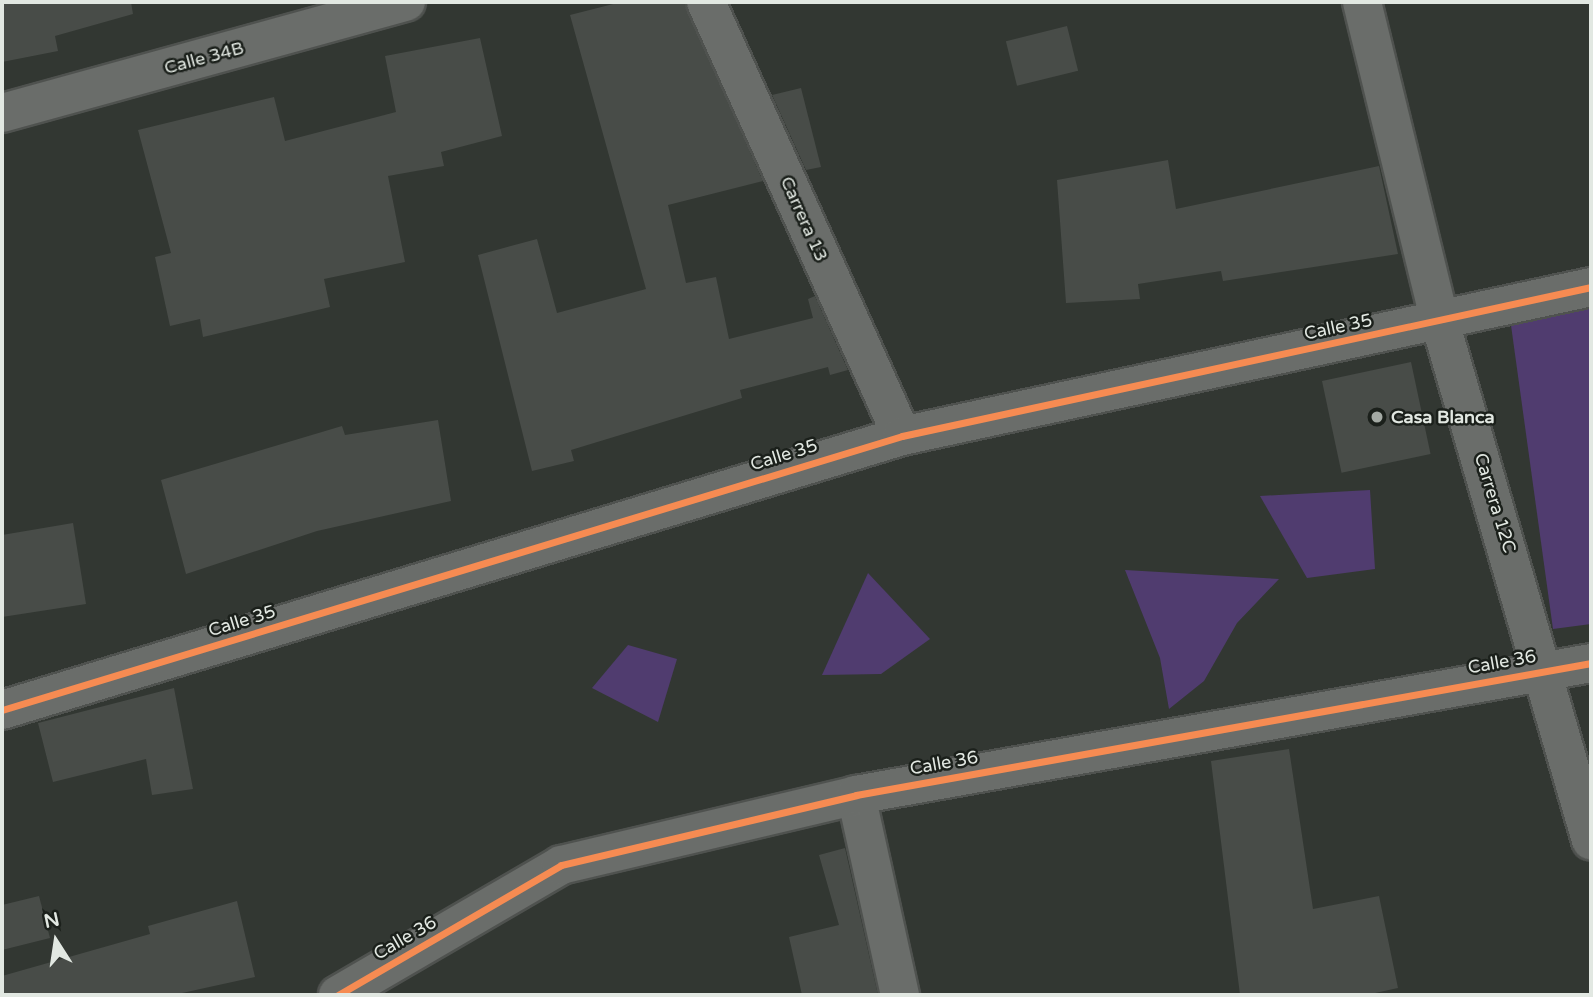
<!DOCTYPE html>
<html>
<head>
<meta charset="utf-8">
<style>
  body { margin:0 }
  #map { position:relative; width:1593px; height:997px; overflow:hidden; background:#323732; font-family:"Varela Round",sans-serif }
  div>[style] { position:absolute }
  .green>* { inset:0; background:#503c6f }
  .building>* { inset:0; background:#484c48; transform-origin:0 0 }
  .roads { filter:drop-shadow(2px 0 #4f524f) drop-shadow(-2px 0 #4f524f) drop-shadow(0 2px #4f524f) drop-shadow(0 -2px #4f524f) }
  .minor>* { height:38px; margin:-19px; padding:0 19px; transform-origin:19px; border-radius:19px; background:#6a6d6a }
  .cycleway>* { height:7px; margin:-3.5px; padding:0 3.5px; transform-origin:3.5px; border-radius:3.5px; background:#f68b52 }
  .dots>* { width:19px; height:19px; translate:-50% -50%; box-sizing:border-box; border:4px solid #1b201b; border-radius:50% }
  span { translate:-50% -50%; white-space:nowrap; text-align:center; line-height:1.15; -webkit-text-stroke:5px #1b201b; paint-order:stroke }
  .street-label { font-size:18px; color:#e2e8e2 }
  .poi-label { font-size:18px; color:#e2e8e2; font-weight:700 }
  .left { translate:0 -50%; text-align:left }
  .frame { position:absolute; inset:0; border:4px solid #e2e8e2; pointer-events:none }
  .north { position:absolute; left:21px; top:906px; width:70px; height:70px; -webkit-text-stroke:5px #1b201b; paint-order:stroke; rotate:348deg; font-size:19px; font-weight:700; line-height:28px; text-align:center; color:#e2e8e2 }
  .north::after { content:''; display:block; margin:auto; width:24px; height:32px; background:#e2e8e2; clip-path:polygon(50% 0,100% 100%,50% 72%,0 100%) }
</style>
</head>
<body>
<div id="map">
  <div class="green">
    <div style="clip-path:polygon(1591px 303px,1591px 624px,1553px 629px,1510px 318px)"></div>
    <div style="clip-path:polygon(1370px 490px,1375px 569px,1307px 578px,1260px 496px)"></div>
    <div style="clip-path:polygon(1125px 570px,1279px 579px,1237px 623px,1204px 681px,1169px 709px,1160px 658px)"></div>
    <div style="clip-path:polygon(868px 573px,930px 639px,881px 674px,822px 675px)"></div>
    <div style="clip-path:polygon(628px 645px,677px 659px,658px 722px,592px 688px)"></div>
  </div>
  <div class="building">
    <div style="clip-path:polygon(2px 2px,131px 2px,133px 14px,55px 36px,58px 51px,2px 62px)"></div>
    <div style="clip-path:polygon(621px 2px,684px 2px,763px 181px,668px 205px,686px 283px,716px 277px,729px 339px,813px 318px,808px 299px,815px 296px,848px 370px,830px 375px,828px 367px,740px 390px,742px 398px,571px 450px,574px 461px,532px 471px,478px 255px,537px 239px,557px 313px,646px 289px,570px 15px)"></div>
    <div style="left:1067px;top:26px;width:46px;height:63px;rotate:76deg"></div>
    <div style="clip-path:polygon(480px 38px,502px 136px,441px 152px,444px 166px,388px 176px,405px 262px,324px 279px,330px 307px,203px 337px,200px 319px,170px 326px,155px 257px,171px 253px,138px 130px,274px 97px,285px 141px,396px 112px,385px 56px)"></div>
    <div style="clip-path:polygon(801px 88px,821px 167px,806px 170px,772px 95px)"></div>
    <div style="clip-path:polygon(1168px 160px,1176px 209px,1379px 166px,1398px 254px,1223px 281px,1221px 271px,1138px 284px,1140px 299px,1066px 303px,1057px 180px)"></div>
    <div style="left:1411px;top:362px;width:94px;height:91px;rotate:78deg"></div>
    <div style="clip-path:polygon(438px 420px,451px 501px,317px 531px,186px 574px,161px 480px,342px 426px,345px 435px)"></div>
    <div style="clip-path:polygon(73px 523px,86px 604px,2px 617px,2px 535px)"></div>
    <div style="clip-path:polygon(174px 688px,193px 789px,152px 795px,146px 759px,53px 782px,38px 723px)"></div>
    <div style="clip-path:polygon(1289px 749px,1313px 909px,1379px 896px,1398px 988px,1366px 995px,1240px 995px,1211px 761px)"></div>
    <div style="clip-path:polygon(845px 848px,878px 995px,802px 995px,789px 937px,839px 925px,819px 855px)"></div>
    <div style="clip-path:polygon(39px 896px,50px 938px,2px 950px,2px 905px)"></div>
    <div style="clip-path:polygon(237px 901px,255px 977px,173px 995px,2px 995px,2px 976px,150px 934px,148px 926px)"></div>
  </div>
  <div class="roads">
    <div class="minor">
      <div style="left:706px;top:2px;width:476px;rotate:65.7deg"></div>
      <div style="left:1362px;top:2px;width:329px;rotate:76.3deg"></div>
      <div style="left:1440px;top:322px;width:540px;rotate:73.75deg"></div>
      <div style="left:2px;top:113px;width:419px;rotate:-15.4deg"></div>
      <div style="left:2px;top:710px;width:941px;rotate:-16.93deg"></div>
      <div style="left:902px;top:436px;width:705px;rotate:-12.2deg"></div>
      <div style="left:856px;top:795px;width:205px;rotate:77.6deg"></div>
      <div style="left:338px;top:995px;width:258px;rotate:-30.2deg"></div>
      <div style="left:561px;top:865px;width:303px;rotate:-13.3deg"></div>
      <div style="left:856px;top:795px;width:747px;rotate:-10.18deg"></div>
    </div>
  </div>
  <div class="cycleway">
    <div style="left:2px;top:710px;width:941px;rotate:-16.93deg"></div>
    <div style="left:902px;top:436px;width:705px;rotate:-12.2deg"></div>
    <div style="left:338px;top:995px;width:258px;rotate:-30.2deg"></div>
    <div style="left:561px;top:865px;width:303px;rotate:-13.3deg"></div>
    <div style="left:856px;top:795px;width:747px;rotate:-10.18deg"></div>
  </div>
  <div class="dots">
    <div style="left:1377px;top:417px;background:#a4aaa4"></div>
  </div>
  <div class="street-label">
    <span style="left:204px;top:58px;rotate:-15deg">Calle 34B</span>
    <span style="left:804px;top:219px;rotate:66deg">Carrera 13</span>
    <span style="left:1338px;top:327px;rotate:-12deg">Calle 35</span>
    <span style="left:784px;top:455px;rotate:-17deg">Calle 35</span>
    <span style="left:1495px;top:503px;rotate:73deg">Carrera 12C</span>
    <span style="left:242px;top:621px;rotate:-17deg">Calle 35</span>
    <span style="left:1502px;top:662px;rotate:-10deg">Calle 36</span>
    <span style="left:944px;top:763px;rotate:-10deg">Calle 36</span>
    <span style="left:405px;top:938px;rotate:-30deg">Calle 36</span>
  </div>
  <div class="poi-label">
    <span class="left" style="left:1391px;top:417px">Casa Blanca</span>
  </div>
  <div class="frame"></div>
  <div class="north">N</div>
</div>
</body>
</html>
